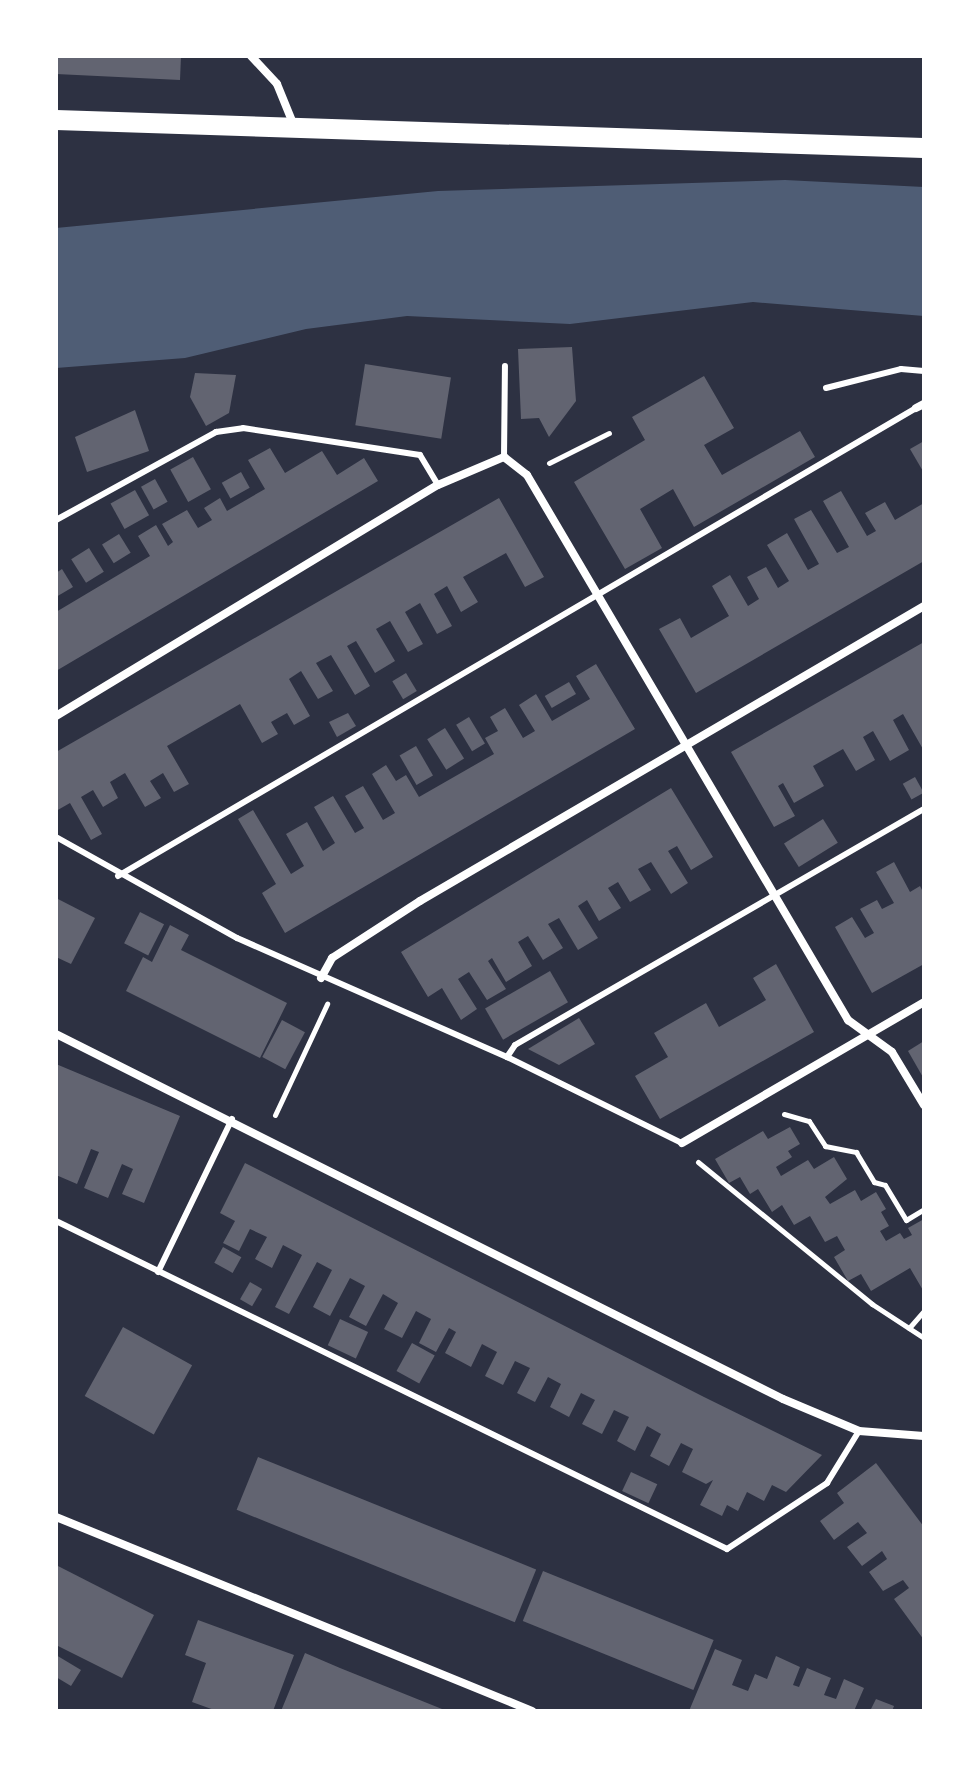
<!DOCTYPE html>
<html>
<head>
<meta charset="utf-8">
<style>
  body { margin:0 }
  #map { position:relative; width:980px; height:1767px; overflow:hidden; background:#2d3142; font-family:Spectral,serif }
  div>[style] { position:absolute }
  .water>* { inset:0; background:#4f5d75 }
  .building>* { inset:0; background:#626471; transform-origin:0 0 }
  .path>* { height:5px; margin:-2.5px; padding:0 2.5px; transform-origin:2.5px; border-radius:2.5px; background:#fff }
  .service>* { height:6px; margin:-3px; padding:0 3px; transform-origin:3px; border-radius:3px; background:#fff }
  .minor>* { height:8px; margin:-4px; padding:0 4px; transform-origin:4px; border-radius:4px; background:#fff }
  .primary>* { height:20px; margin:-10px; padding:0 10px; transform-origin:10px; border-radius:10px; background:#fff }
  span { translate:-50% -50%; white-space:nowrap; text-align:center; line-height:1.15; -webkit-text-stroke:6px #fff; paint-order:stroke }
  .frame { position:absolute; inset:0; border:58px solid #fff; pointer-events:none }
</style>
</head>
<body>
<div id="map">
  <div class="water">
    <div style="clip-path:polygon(785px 180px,924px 187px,924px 316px,753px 302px,570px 324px,407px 316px,306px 329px,185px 358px,56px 368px,56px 228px,438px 191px)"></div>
  </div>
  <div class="building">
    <div style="clip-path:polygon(56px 56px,181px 56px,180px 80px,56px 74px)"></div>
    <div style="clip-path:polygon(572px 347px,576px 401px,549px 437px,539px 418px,521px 419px,518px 349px)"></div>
    <div style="left:365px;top:364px;width:87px;height:62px;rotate:9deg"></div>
    <div style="clip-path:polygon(195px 373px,236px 375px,229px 413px,206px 426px,190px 397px)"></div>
    <div style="clip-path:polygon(704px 376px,734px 428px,704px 445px,722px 475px,800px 431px,815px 457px,694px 527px,673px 489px,640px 509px,662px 548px,625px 569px,574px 482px,645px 440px,632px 417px)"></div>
    <div style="clip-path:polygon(135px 410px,149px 451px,87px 472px,75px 437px)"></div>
    <div style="clip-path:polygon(924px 441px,924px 473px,910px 449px)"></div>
    <div style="clip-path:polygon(270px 448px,285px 473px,322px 451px,337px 475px,364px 458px,378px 481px,56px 671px,56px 612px,150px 556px,138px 536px,156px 525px,168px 546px,173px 542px,162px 524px,187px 510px,198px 528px,212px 520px,204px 508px,220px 498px,227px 511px,265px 489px,248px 460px)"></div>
    <div style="left:193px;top:457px;width:37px;height:26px;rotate:61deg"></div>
    <div style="left:241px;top:472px;width:18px;height:22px;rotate:61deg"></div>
    <div style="left:155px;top:479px;width:26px;height:16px;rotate:61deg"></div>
    <div style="left:135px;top:490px;width:29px;height:28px;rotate:61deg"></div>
    <div style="clip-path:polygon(841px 491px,867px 536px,876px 531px,865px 513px,885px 502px,895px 520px,924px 503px,924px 561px,696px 693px,659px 629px,680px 618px,691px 638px,729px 616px,712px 586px,730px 575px,748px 606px,759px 599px,747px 577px,766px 567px,778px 588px,789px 581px,767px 545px,787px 533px,808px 570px,819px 564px,794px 519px,811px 510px,837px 553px,849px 547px,823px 501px)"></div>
    <div style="clip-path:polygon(499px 498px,544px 577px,525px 587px,506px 553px,463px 577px,478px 602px,461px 612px,447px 586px,434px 594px,452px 626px,437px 634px,420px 603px,405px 612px,423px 644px,408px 652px,390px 621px,376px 629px,395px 661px,375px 673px,356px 641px,347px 646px,370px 686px,355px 695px,331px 655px,316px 663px,333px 691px,318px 699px,301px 671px,289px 679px,310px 716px,294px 725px,287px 713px,271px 722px,278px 734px,262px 743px,240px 704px,167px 746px,189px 784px,174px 792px,163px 773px,150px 781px,161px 798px,145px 807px,125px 773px,110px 782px,118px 798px,103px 807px,93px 790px,81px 797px,102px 834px,91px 840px,70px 803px,56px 811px,56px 752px)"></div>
    <div style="left:119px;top:534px;width:22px;height:20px;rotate:58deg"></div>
    <div style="left:89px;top:548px;width:28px;height:21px;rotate:58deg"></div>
    <div style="clip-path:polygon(62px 569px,73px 587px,56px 597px,56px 573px)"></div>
    <div style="clip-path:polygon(924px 642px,924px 751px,903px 714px,893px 720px,909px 750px,890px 761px,873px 731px,863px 737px,875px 760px,856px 771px,843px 749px,813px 766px,824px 786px,794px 803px,783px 783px,778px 786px,795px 816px,774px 827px,731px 752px)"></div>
    <div style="clip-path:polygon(596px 664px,635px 729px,285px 933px,262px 893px,276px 884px,238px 819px,253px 810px,291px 874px,304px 866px,286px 834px,307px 822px,323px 851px,335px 843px,314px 807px,333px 796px,355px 833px,364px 828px,345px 796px,363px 786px,383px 820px,395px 813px,372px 774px,386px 765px,396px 781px,406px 775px,419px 797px,494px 754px,485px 738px,498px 731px,490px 717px,505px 708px,523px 738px,535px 731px,519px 705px,536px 694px,552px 721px,590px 699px,576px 676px)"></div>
    <div style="left:406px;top:673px;width:21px;height:16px;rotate:59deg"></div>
    <div style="left:569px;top:682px;width:14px;height:28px;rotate:60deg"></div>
    <div style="clip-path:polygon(348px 713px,356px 726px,337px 737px,329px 722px)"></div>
    <div style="left:469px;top:717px;width:31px;height:15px;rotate:59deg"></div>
    <div style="left:445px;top:728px;width:36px;height:21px;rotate:58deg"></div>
    <div style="left:416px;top:746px;width:34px;height:19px;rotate:60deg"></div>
    <div style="left:915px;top:777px;width:18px;height:14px;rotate:61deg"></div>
    <div style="clip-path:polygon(671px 788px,713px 857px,691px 870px,677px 846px,668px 851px,688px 883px,671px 894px,651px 862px,638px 869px,651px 890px,630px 902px,618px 882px,608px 888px,621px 908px,599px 921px,587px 900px,578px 906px,598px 938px,578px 950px,559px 918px,548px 924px,563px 948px,543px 960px,528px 936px,518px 942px,532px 966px,506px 982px,492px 958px,488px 961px,506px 989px,487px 1000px,469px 972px,458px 979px,477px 1009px,461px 1020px,442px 988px,428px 997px,401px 952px)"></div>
    <div style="left:823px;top:819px;width:28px;height:46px;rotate:58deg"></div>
    <div style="clip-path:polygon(894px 862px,910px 892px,920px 886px,924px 894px,924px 964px,872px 993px,835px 927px,852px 917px,865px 938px,874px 933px,860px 909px,877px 900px,882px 909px,894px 903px,876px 872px)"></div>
    <div style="clip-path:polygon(56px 898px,95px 918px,71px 964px,56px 957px)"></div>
    <div style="left:140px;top:912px;width:27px;height:35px;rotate:27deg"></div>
    <div style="clip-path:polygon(170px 925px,189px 935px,181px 950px,287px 1003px,260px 1058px,126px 991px,143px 957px,152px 962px)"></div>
    <div style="clip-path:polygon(776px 964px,814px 1032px,660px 1119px,635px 1076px,668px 1057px,654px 1033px,706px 1003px,719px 1027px,756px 1006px,766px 1000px,753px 978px)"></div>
    <div style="left:550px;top:971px;width:36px;height:75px;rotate:60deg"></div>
    <div style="clip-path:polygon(579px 1018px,595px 1044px,559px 1065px,528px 1049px)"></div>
    <div style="left:282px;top:1020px;width:26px;height:42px;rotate:28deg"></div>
    <div style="clip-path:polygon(924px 1041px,924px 1079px,908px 1051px)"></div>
    <div style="clip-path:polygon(56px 1064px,180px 1116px,144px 1203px,122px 1194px,133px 1169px,122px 1164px,108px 1198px,84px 1188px,99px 1152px,91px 1149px,77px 1184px,56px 1175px)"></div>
    <div style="clip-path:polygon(790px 1127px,800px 1144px,788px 1151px,792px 1157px,776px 1167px,781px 1176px,808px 1160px,814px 1169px,834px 1157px,847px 1179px,825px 1197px,830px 1204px,855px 1190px,861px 1201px,876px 1192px,886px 1209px,881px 1212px,889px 1226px,880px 1231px,886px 1241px,900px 1233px,904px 1239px,912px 1235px,908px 1228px,924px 1219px,924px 1292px,910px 1268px,871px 1291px,861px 1274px,848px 1281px,834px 1257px,845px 1250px,837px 1236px,825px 1242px,810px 1216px,794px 1225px,782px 1205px,772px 1212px,758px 1189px,750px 1194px,740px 1177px,729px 1183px,715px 1159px,763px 1131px,768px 1139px)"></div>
    <div style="clip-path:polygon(245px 1163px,704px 1397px,822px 1455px,786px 1492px,772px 1485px,764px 1501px,747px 1492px,738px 1511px,727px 1505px,722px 1516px,700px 1505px,713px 1480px,706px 1484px,682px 1472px,693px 1449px,681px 1443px,669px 1466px,650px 1456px,661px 1434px,647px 1426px,635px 1451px,617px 1441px,629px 1417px,614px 1410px,602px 1434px,582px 1424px,595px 1400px,581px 1393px,569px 1417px,550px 1407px,561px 1384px,548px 1377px,535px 1402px,517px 1393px,530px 1368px,515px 1361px,503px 1385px,485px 1376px,497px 1352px,482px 1344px,471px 1367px,445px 1353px,456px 1332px,449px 1328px,436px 1352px,419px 1343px,431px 1319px,416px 1311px,402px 1338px,384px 1329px,398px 1303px,383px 1294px,366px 1326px,349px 1317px,365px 1286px,350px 1278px,330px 1316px,313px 1307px,332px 1270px,317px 1262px,289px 1314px,275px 1307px,302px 1255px,283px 1245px,272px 1268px,255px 1259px,267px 1237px,250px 1229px,239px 1251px,223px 1243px,235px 1221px,220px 1213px)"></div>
    <div style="left:223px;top:1247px;width:21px;height:18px;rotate:29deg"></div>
    <div style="left:250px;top:1282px;width:14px;height:20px;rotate:30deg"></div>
    <div style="left:340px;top:1319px;width:31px;height:29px;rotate:25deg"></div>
    <div style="left:123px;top:1327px;width:79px;height:79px;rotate:29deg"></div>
    <div style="left:412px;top:1343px;width:26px;height:32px;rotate:29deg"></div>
    <div style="left:258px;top:1457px;width:300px;height:57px;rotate:22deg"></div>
    <div style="clip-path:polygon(876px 1463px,924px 1527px,924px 1640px,894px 1599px,909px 1588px,903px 1580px,883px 1591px,869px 1572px,887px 1559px,882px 1551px,862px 1566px,847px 1547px,867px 1533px,858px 1522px,834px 1540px,820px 1521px,844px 1503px,837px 1493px)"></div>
    <div style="left:631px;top:1472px;width:29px;height:21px;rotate:25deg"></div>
    <div style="clip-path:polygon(56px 1565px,154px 1615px,122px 1678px,56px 1645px)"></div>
    <div style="left:543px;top:1571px;width:184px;height:54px;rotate:22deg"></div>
    <div style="clip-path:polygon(198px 1620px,294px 1655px,273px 1711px,217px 1711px,192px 1702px,206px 1663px,185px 1655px)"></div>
    <div style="clip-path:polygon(715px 1649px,742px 1660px,732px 1685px,748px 1691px,755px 1674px,767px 1679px,776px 1656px,800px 1667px,793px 1685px,799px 1687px,807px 1668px,831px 1678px,824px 1695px,836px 1699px,844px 1679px,864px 1688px,854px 1711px,689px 1711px)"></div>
    <div style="clip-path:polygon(305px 1653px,340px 1668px,447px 1711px,281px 1711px)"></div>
    <div style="clip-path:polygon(56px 1655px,81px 1670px,71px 1686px,56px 1677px)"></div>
    <div style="clip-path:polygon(876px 1699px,894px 1706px,892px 1711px,870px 1711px)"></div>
  </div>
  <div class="path">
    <div style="left:549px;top:463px;width:67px;rotate:-26.6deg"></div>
    <div style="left:784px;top:1114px;width:26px;rotate:16deg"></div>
    <div style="left:809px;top:1121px;width:30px;rotate:57deg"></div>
    <div style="left:825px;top:1146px;width:32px;rotate:11deg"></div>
    <div style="left:856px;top:1152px;width:35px;rotate:59deg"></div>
    <div style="left:874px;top:1182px;width:11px;rotate:15deg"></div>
    <div style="left:885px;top:1185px;width:41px;rotate:59deg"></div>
    <div style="left:906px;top:1220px;width:21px;rotate:-31deg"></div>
    <div style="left:275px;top:1115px;width:123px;rotate:-64.9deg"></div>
    <div style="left:698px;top:1162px;width:225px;rotate:39.2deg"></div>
    <div style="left:872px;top:1304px;width:62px;rotate:33.2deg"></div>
    <div style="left:909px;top:1328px;width:23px;rotate:-49deg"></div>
  </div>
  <div class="service">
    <div style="left:826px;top:388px;width:77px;rotate:-14.2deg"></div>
    <div style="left:901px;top:369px;width:23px;rotate:5deg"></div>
    <div style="left:504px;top:457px;width:91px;rotate:-89.4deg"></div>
    <div style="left:56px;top:520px;width:183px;rotate:-28.8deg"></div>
    <div style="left:216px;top:432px;width:27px;rotate:-8deg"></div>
    <div style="left:243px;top:428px;width:179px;rotate:8.7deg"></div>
    <div style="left:420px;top:455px;width:35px;rotate:59deg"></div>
    <div style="left:56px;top:837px;width:207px;rotate:29.2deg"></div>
    <div style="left:237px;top:938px;width:295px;rotate:23.8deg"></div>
    <div style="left:507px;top:1057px;width:195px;rotate:26.2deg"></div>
    <div style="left:118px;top:876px;width:925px;rotate:-30.39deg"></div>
    <div style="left:507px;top:1057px;width:14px;rotate:-56deg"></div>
    <div style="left:515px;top:1045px;width:472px;rotate:-30deg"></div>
    <div style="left:56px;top:1221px;width:747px;rotate:26.05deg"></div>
    <div style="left:727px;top:1549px;width:120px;rotate:-33.4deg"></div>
    <div style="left:827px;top:1483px;width:61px;rotate:-58.4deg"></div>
    <div style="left:158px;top:1272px;width:170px;rotate:-64.2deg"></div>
  </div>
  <div class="minor">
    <div style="left:251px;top:56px;width:38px;rotate:47deg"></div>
    <div style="left:277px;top:84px;width:48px;rotate:67.8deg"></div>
    <div style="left:916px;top:408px;width:9px;rotate:-27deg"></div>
    <div style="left:56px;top:716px;width:446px;rotate:-31.2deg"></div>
    <div style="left:438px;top:485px;width:72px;rotate:-23deg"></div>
    <div style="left:504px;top:457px;width:29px;rotate:38deg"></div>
    <div style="left:527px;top:475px;width:633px;rotate:59.5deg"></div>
    <div style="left:848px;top:1020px;width:54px;rotate:36deg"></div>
    <div style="left:892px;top:1052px;width:62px;rotate:58.9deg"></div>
    <div style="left:321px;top:978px;width:23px;rotate:-61deg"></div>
    <div style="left:332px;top:958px;width:105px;rotate:-32.9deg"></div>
    <div style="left:420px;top:901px;width:584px;rotate:-30.34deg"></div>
    <div style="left:56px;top:1034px;width:813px;rotate:26.66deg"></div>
    <div style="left:783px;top:1399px;width:82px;rotate:22.8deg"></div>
    <div style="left:859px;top:1431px;width:65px;rotate:4.4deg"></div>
    <div style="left:682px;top:1143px;width:280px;rotate:-30.2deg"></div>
    <div style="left:56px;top:1517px;width:514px;rotate:22.17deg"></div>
  </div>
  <div class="primary">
    <div style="left:56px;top:120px;width:868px;rotate:1.85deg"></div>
  </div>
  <div class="frame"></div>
</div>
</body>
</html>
